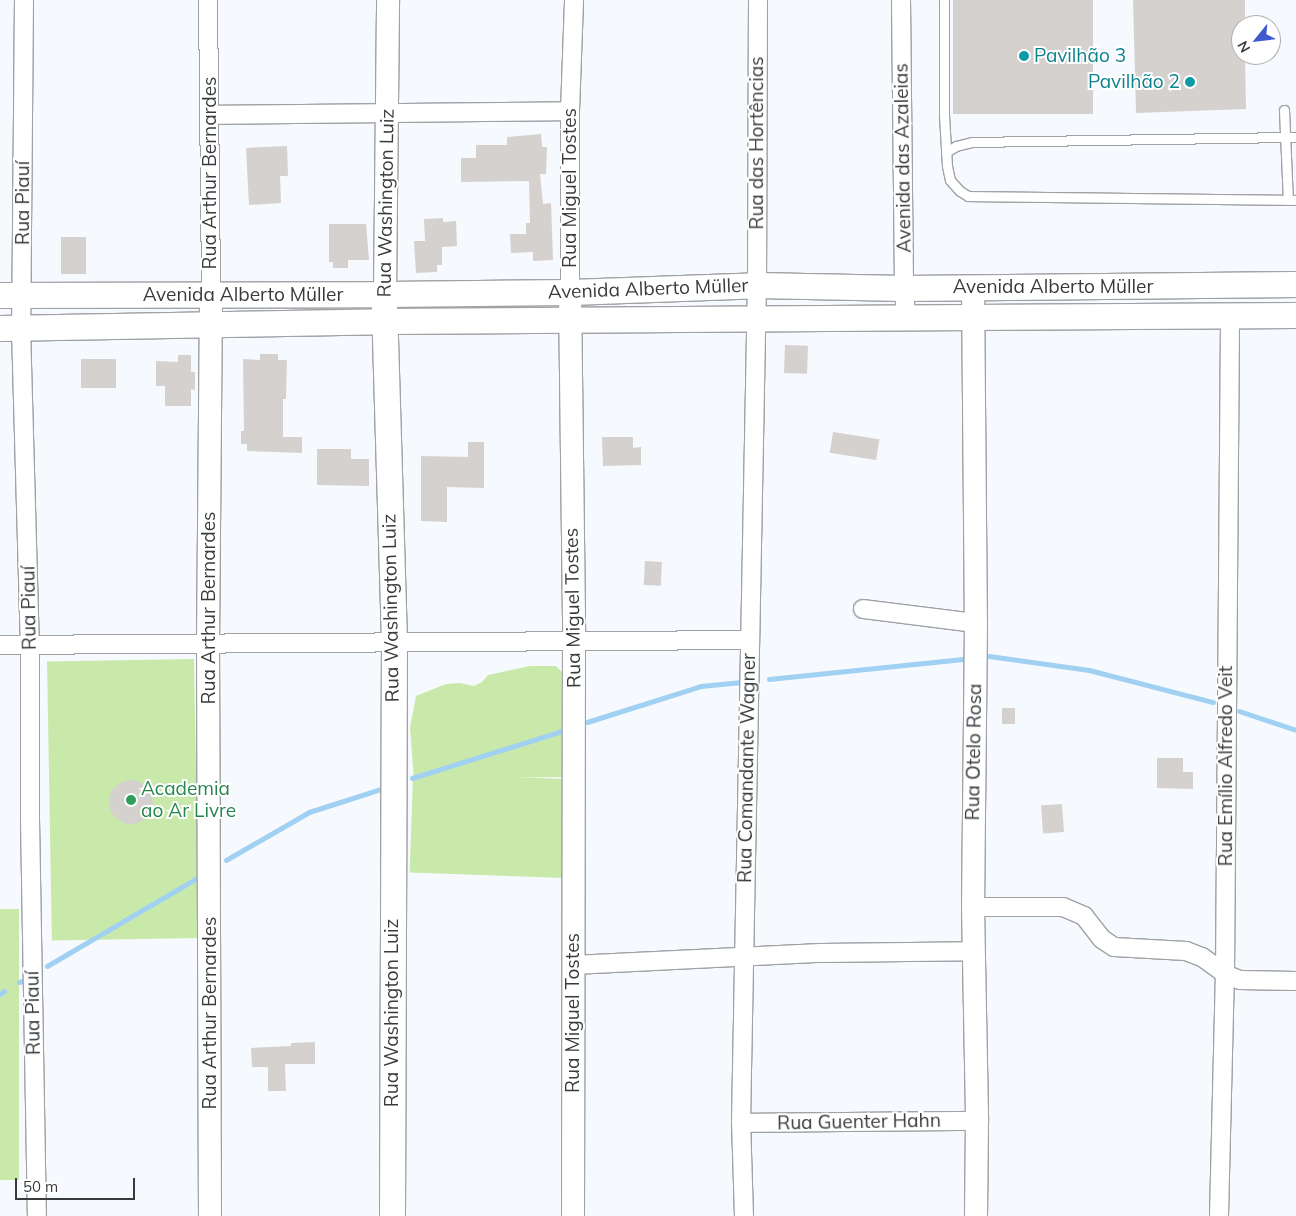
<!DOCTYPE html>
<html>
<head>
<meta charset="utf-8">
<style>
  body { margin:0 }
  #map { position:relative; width:1296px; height:1216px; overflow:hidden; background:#f6f9fd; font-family:Mulish,sans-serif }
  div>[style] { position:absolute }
  .green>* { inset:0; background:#c9e9ab; transform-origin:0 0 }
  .stream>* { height:5px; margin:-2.5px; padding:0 2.5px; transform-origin:2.5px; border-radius:2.5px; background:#a0d1f2 }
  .building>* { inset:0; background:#d5d1cf; transform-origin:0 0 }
  .round { border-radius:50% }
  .roads { filter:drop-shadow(1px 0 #9fa2a5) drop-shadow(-1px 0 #9fa2a5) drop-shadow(0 1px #9fa2a5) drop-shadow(0 -1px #9fa2a5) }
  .service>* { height:9px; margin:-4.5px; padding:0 4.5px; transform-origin:4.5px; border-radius:4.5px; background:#fff }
  .minor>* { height:18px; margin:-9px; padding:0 9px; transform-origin:9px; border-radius:9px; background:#fff }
  .tertiary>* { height:22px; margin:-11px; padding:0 11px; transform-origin:11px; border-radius:11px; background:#fff }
  .secondary>* { height:25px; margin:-12.5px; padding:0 12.5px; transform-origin:12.5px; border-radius:12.5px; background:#fff }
  .dots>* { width:14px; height:14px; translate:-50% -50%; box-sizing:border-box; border:2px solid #fff; border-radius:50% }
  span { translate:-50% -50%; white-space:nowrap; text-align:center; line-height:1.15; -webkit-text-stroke:4px #fff; paint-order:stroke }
  .culture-label { font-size:19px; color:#0d838f }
  .left { translate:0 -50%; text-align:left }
  .right { translate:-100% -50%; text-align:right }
  .street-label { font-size:19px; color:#383a3b }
  .leisure-label { font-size:19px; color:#27864d }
  .north { position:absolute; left:1231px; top:15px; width:50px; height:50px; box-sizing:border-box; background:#fff; border:1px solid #afb0b1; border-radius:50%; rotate:241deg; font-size:14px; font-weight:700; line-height:20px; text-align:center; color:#383a3b }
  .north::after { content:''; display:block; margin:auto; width:18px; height:22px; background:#3e5acd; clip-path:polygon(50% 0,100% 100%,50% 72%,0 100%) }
  .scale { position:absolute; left:15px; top:1178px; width:120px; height:22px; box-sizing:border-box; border:2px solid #383a3b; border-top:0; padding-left:6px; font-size:15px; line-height:18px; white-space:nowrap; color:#383a3b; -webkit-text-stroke:4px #fff; paint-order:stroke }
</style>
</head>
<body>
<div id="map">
  <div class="green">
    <div style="left:194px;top:659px;width:279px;height:147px;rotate:89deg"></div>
    <div style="clip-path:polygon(530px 666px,556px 666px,566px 676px,566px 777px,414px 779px,410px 728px,416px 696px,446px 684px,459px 683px,474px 686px,482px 682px,488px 675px)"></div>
    <div style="left:566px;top:779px;width:99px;height:153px;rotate:92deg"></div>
    <div style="left:19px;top:909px;width:271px;height:19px;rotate:90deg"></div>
  </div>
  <div class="stream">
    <div style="left:989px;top:656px;width:101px;rotate:8deg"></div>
    <div style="left:1089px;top:670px;width:128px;rotate:14.5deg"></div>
    <div style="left:769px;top:679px;width:195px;rotate:-5.9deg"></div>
    <div style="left:1239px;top:711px;width:60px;rotate:18.4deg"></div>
    <div style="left:587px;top:722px;width:120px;rotate:-17.5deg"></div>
    <div style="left:701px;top:686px;width:41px;rotate:-5.6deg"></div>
    <div style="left:412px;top:778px;width:164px;rotate:-17.4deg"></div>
    <div style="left:226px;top:860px;width:96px;rotate:-30deg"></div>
    <div style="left:309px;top:812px;width:79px;rotate:-17.7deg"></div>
    <div style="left:47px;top:966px;width:180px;rotate:-30.4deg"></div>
    <div style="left:19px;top:982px;width:3px;rotate:-18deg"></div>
    <div style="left:0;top:994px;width:5px;rotate:-37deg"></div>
  </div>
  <div class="building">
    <div style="left:953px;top:0;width:140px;height:114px"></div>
    <div style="clip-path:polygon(1133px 0,1245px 0,1245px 25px,1241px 25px,1241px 55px,1245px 55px,1246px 109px,1136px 113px)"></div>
    <div style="clip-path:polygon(541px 134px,542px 147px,547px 147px,546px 174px,540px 174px,543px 204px,551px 203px,553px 260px,533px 261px,533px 252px,511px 253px,510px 234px,526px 234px,526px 223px,530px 223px,529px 181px,461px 182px,461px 158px,476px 158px,476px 145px,507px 145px,507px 137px)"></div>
    <div style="clip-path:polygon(287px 146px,288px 176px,280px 176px,281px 203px,249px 205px,246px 148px)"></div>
    <div style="clip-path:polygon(443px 218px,443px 222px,456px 221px,457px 246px,442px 247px,442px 265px,437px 265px,437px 272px,416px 273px,414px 241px,425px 241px,424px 219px)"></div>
    <div style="clip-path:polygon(329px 224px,366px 224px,369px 260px,348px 260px,348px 268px,333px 268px,333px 262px,329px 262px)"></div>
    <div style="left:61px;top:237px;width:25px;height:37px"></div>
    <div style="left:785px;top:345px;width:23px;height:28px;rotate:2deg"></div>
    <div style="clip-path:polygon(260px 354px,278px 354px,278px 360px,287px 360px,286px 399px,283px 399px,283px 437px,302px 437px,302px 453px,247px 451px,247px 444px,241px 444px,241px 431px,244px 431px,243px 359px,260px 360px)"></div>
    <div style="clip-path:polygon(178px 355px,191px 355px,191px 372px,195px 372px,195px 390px,191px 389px,191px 406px,165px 406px,165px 386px,156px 386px,156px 361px,178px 362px)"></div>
    <div style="left:81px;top:359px;width:35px;height:29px"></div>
    <div style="left:833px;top:432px;width:47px;height:21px;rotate:9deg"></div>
    <div style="clip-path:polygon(602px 437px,633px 437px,633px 448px,641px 447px,641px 465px,603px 466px)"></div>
    <div style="clip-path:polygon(468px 442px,484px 442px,484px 488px,447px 487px,447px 522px,421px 521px,421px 456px,468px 457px)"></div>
    <div style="clip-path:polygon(317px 449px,351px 449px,351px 459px,369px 459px,369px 486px,317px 485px)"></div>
    <div style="left:645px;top:561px;width:17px;height:24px;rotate:3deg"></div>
    <div style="left:1002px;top:708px;width:13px;height:16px"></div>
    <div style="clip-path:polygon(1157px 758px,1183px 758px,1183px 772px,1193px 772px,1193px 789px,1157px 788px)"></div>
    <div class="round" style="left:109px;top:780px;width:44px;height:44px"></div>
    <div style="left:1062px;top:804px;width:28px;height:21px;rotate:86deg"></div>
    <div style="clip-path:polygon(315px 1042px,315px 1064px,285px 1064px,286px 1091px,268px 1091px,268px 1067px,252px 1067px,251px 1048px,291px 1046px,291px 1043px)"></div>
  </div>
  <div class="roads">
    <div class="service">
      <div style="left:944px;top:0;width:115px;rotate:90deg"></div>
      <div style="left:944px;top:115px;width:51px;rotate:86.6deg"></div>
      <div style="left:947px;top:166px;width:14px;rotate:78deg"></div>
      <div style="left:950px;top:180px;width:15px;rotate:48deg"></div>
      <div style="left:960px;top:191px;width:9px;rotate:32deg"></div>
      <div style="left:968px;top:196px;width:328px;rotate:0.7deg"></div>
      <div style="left:1284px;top:110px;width:90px;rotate:87.5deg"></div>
      <div style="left:946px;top:152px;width:12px;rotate:-31deg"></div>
      <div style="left:956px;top:146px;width:16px;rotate:-14deg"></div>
      <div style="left:972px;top:142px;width:324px;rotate:-0.9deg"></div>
    </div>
    <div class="minor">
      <div style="left:24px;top:0;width:328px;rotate:90.5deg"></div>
      <div style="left:21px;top:328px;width:316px;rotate:88.4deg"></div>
      <div style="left:30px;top:644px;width:176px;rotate:90deg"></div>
      <div style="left:30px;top:820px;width:396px;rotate:89deg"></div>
      <div style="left:208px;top:0;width:295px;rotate:89.4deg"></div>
      <div style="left:901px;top:0;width:288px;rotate:89.4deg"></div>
      <div style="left:904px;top:288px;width:28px;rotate:86deg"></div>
      <div style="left:209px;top:115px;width:361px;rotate:-0.6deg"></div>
      <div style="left:570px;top:292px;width:181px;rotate:-90deg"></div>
      <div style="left:570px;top:111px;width:111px;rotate:-87.9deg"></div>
      <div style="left:863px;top:609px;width:114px;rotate:7.1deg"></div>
      <div style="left:0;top:645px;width:749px;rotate:-0.38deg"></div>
      <div style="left:973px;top:907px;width:90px"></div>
      <div style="left:1063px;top:907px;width:23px;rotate:23deg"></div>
      <div style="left:1084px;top:916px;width:29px;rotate:52deg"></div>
      <div style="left:1102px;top:939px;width:14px;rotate:34deg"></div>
      <div style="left:1114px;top:947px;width:72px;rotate:3.2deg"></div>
      <div style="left:1186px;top:951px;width:17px;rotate:21deg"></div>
      <div style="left:1202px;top:957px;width:29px;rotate:36deg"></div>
      <div style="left:1225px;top:974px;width:16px;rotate:22deg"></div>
      <div style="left:1240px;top:980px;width:56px;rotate:1deg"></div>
      <div style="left:573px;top:965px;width:248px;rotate:-2.8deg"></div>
      <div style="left:821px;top:953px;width:153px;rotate:-0.7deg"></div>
      <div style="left:741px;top:1123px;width:236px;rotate:-0.5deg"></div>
      <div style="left:744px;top:1216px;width:93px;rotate:-91.8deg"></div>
      <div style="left:741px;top:1123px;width:838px;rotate:-88.91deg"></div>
      <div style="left:757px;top:285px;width:285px;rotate:-89.8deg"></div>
      <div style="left:1219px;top:1216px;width:242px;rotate:-88.6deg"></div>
      <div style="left:1225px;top:974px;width:657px;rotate:-89.56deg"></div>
    </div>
    <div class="tertiary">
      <div style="left:973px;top:287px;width:336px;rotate:89.5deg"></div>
      <div style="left:976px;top:623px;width:284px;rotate:90.6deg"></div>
      <div style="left:973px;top:907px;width:214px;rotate:88.9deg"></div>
      <div style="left:977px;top:1121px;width:95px;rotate:90.6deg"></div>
      <div style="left:570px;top:292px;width:350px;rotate:89.3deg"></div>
      <div style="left:574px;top:642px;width:574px;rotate:90.1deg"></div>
      <div style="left:385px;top:294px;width:294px;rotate:-89.4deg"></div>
      <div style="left:210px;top:1216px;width:572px;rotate:-90.2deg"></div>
      <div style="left:208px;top:644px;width:349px;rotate:-89.5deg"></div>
    </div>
    <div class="secondary">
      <div style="left:0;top:295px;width:385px;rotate:-0.1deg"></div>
      <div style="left:385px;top:294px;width:185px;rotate:-0.6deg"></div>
      <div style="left:570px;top:292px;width:187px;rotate:-2.1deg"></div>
      <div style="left:757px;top:285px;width:147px;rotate:1.2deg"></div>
      <div style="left:904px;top:288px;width:392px;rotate:-0.6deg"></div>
      <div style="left:384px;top:304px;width:337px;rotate:88.3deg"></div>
      <div style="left:394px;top:641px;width:575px;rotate:90.2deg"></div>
      <div style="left:0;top:328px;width:384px;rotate:-1deg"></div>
      <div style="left:384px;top:321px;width:912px;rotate:-0.38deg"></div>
    </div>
  </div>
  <div class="dots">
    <div style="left:1024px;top:56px;background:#0f9aa8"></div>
    <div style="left:1190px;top:82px;background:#0f9aa8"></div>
    <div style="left:131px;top:800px;background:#2e9e5b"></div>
  </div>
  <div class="culture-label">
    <span class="left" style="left:1034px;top:56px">Pavilhão 3</span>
    <span class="right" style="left:1180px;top:82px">Pavilhão 2</span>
  </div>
  <div class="street-label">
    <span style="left:757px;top:143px;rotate:-90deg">Rua das Hortências</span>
    <span style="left:903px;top:158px;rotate:-91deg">Avenida das Azaleias</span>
    <span style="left:210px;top:173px;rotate:-90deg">Rua Arthur Bernardes</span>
    <span style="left:570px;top:188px;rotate:-90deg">Rua Miguel Tostes</span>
    <span style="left:23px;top:203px;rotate:-90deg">Rua Piauí</span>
    <span style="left:386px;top:203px;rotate:-89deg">Rua Washington Luiz</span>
    <span style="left:1053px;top:287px">Avenida Alberto Müller</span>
    <span style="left:648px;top:289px;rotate:-2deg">Avenida Alberto Müller</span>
    <span style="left:243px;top:295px">Avenida Alberto Müller</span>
    <span style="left:29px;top:608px;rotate:-91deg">Rua Piauí</span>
    <span style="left:209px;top:608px;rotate:-90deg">Rua Arthur Bernardes</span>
    <span style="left:391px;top:608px;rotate:-91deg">Rua Washington Luiz</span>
    <span style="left:573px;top:608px;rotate:-91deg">Rua Miguel Tostes</span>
    <span style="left:974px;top:752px;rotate:-89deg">Rua Otelo Rosa</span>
    <span style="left:1226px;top:766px;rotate:-90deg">Rua Emílio Alfredo Veit</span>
    <span style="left:747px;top:768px;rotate:-89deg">Rua Comandante Wagner</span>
    <span style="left:33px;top:1013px;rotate:-91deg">Rua Piauí</span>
    <span style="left:210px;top:1013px;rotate:-90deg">Rua Arthur Bernardes</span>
    <span style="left:392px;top:1013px;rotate:-90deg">Rua Washington Luiz</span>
    <span style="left:573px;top:1013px;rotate:-90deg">Rua Miguel Tostes</span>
    <span style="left:859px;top:1122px;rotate:-1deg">Rua Guenter Hahn</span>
  </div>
  <div class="leisure-label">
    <span class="left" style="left:141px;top:800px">Academia<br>ao Ar Livre</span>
  </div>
  <div class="north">N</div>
  <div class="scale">50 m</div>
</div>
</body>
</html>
